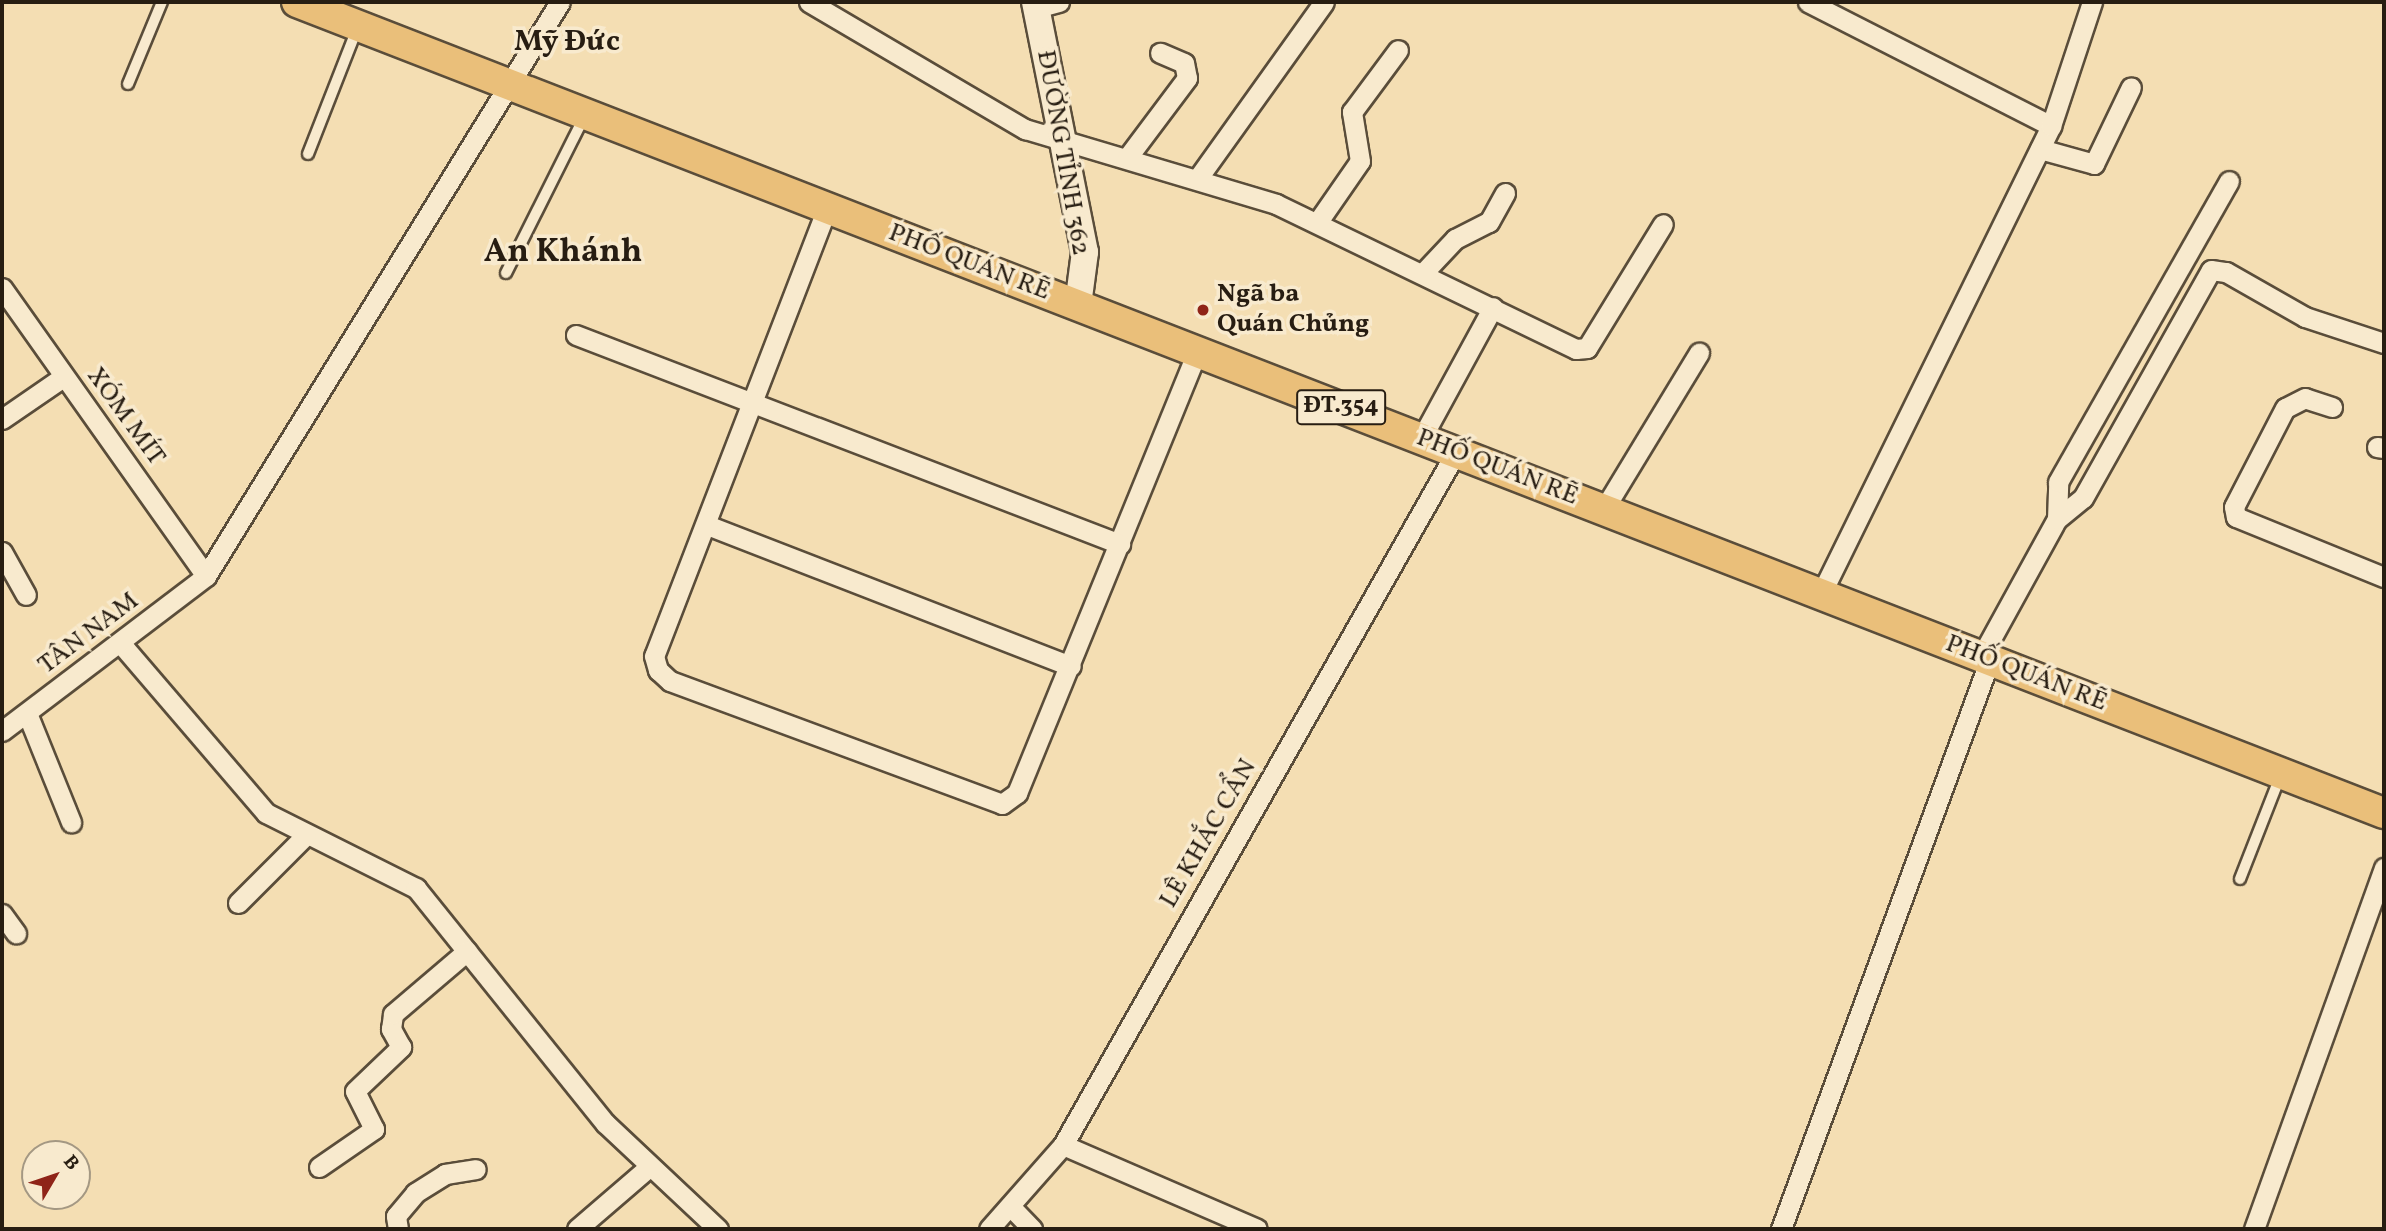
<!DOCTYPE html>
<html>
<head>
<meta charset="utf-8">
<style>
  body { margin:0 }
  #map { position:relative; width:2386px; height:1231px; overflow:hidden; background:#f4deb3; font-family:Vollkorn,serif }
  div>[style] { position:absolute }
  .roads { filter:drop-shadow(2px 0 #5a4d3a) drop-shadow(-2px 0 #5a4d3a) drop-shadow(0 2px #5a4d3a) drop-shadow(0 -2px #5a4d3a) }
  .lane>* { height:10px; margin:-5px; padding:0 5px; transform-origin:5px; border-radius:5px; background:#f8eace }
  .street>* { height:19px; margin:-9.5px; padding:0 9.5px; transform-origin:9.5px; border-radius:9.5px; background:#f8eace }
  .secondary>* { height:26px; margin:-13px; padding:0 13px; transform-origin:13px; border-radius:13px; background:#f8eace }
  .primary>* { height:30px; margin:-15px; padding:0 15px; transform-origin:15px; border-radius:15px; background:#eabf7a }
  .dots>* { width:19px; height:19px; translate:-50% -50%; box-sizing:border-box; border:4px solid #f8eace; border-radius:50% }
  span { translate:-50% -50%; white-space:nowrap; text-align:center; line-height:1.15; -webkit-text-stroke:7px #f8eace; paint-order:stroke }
  .shield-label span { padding:2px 5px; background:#f8eace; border:2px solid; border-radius:5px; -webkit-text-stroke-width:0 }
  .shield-label { font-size:24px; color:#271d12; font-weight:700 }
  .street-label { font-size:26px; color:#271d12 }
  .poi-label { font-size:26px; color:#271d12; font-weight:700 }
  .left { translate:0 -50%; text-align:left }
  .quarter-label { font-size:30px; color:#271d12; font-weight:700 }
  .district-label { font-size:33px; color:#271d12; font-weight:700 }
  .frame { position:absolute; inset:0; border:4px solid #271d12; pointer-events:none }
  .north { position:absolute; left:21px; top:1140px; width:70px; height:70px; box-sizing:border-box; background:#f8eace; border:2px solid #a49883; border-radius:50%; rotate:51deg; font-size:19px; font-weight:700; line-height:28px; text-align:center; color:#271d12 }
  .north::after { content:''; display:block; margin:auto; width:24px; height:32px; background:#8f2418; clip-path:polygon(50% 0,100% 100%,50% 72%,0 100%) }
</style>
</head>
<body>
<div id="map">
  <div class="roads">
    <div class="lane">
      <div style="left:128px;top:84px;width:89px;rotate:-67.5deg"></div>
      <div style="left:308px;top:154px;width:134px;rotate:-68.6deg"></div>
      <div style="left:506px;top:273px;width:174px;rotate:-63.4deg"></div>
      <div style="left:2240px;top:879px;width:110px;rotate:-68.6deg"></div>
    </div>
    <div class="street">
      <div style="left:809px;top:2px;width:251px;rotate:30.5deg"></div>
      <div style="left:1025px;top:129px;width:262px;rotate:16.6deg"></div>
      <div style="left:1276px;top:204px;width:333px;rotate:25.8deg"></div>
      <div style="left:1576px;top:349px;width:11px;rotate:-5deg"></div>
      <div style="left:1587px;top:348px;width:145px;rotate:-58.5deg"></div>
      <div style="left:1808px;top:2px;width:273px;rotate:27deg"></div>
      <div style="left:1036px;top:8px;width:24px;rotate:-15deg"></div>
      <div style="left:2040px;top:149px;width:56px;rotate:15.5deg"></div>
      <div style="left:2094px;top:164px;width:85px;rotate:-64.3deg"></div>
      <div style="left:1127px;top:158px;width:100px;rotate:-53.1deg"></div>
      <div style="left:1187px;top:78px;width:15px;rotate:-101deg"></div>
      <div style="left:1184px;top:63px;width:26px;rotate:-157deg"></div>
      <div style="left:1198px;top:178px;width:216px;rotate:-54.4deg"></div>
      <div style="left:827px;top:208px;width:480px;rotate:111.1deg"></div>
      <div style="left:654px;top:656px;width:15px;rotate:74deg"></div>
      <div style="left:658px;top:670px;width:16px;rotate:43deg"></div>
      <div style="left:670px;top:681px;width:354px;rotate:20.3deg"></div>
      <div style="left:1002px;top:804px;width:19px;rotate:-36deg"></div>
      <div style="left:1017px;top:793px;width:477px;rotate:-67.8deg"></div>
      <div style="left:1317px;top:223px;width:75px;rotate:-55.3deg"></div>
      <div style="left:1360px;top:161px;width:50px;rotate:-99.3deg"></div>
      <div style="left:1352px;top:112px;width:77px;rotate:-53.4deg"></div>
      <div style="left:1423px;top:273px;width:47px;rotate:-46.7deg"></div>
      <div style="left:1455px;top:239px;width:38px;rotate:-27deg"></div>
      <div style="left:1489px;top:222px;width:33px;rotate:-61deg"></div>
      <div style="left:2px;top:288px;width:353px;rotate:54.7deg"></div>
      <div style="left:576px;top:335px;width:583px;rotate:21.02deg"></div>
      <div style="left:2332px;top:407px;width:28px;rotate:-162deg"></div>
      <div style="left:2305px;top:398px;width:22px;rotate:153deg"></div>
      <div style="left:2285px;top:408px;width:111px;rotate:117.3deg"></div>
      <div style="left:2234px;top:507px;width:10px;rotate:79deg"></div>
      <div style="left:2236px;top:517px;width:160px;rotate:22.1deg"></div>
      <div style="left:2px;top:419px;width:74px;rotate:-34.5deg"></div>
      <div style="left:1421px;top:439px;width:150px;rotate:-61.4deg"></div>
      <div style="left:2377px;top:447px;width:7px;rotate:8deg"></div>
      <div style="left:1604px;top:509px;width:183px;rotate:-58.7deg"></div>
      <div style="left:2057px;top:519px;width:33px;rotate:-39deg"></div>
      <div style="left:2083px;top:498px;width:261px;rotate:-60.7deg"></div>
      <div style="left:2211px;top:270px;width:15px;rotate:8deg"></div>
      <div style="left:2226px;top:272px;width:91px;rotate:29.7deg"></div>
      <div style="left:2305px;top:317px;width:83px;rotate:18.2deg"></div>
      <div style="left:707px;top:525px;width:390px;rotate:21.2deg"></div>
      <div style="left:2px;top:552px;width:49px;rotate:60.8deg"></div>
      <div style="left:1821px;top:594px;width:521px;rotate:-63.83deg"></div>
      <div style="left:2051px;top:126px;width:131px;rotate:-71.7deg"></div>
      <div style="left:122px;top:645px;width:221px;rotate:49.4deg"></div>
      <div style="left:266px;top:813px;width:168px;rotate:26.6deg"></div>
      <div style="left:416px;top:888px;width:302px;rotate:51.2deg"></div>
      <div style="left:605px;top:1123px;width:155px;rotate:43.2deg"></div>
      <div style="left:1981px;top:657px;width:158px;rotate:-61.2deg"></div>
      <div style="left:2057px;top:519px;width:37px;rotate:-88deg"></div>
      <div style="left:2058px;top:482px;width:346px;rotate:-60.4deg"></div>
      <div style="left:27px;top:713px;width:118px;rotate:68deg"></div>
      <div style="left:2px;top:731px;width:256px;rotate:-37.2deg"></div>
      <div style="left:206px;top:576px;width:674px;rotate:-58.34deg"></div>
      <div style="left:238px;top:903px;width:96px;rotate:-45deg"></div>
      <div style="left:2px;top:914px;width:24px;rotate:54deg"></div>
      <div style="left:1063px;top:1145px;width:211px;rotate:23.4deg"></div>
      <div style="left:319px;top:1167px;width:67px;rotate:-34.6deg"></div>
      <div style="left:374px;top:1129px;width:42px;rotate:-116.6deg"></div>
      <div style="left:355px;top:1091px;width:64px;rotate:-43.7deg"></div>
      <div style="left:401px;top:1047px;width:21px;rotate:-119deg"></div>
      <div style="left:391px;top:1029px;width:15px;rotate:-82deg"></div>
      <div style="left:393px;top:1014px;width:97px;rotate:-40.4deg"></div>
      <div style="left:1010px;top:1206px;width:32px;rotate:46deg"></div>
      <div style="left:398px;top:1229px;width:13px;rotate:-99deg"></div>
      <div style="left:396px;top:1216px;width:30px;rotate:-50deg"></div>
      <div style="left:415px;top:1193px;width:36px;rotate:-32deg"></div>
      <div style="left:445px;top:1174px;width:31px;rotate:-9deg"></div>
      <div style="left:577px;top:1229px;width:95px;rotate:-40.7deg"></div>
      <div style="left:989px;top:1229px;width:112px;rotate:-48.6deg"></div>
      <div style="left:1063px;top:1145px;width:797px;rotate:-60.44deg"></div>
      <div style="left:1781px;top:1229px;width:607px;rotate:-69.86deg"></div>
      <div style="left:2254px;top:1229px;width:384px;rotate:-70.2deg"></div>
    </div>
    <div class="secondary">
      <div style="left:1035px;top:2px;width:255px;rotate:78.7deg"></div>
      <div style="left:1085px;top:252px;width:53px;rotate:97.5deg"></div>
    </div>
    <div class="primary">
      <div style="left:297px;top:2px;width:2239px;rotate:21.24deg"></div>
    </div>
  </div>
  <div class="dots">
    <div style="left:1203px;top:310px;background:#8f2418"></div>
  </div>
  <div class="shield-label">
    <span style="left:1341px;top:407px">ĐT.354</span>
  </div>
  <div class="street-label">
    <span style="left:1062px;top:153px;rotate:80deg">ĐƯỜNG TỈNH 362</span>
    <span style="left:969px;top:263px;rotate:21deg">PHỐ QUÁN RẼ</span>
    <span style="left:125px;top:417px;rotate:54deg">XÓM MÍT</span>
    <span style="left:1497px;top:468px;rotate:21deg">PHỐ QUÁN RẼ</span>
    <span style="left:89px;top:634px;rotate:-37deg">TÂN NAM</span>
    <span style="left:2026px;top:674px;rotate:21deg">PHỐ QUÁN RẼ</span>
    <span style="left:1209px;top:834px;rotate:-60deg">LÊ KHẮC CẨN</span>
  </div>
  <div class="poi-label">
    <span class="left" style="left:1217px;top:310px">Ngã ba<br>Quán Chủng</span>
  </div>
  <div class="quarter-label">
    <span style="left:567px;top:42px">Mỹ Đức</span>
  </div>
  <div class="district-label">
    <span style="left:563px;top:254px">An Khánh</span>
  </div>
  <div class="frame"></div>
  <div class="north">B</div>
</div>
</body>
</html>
